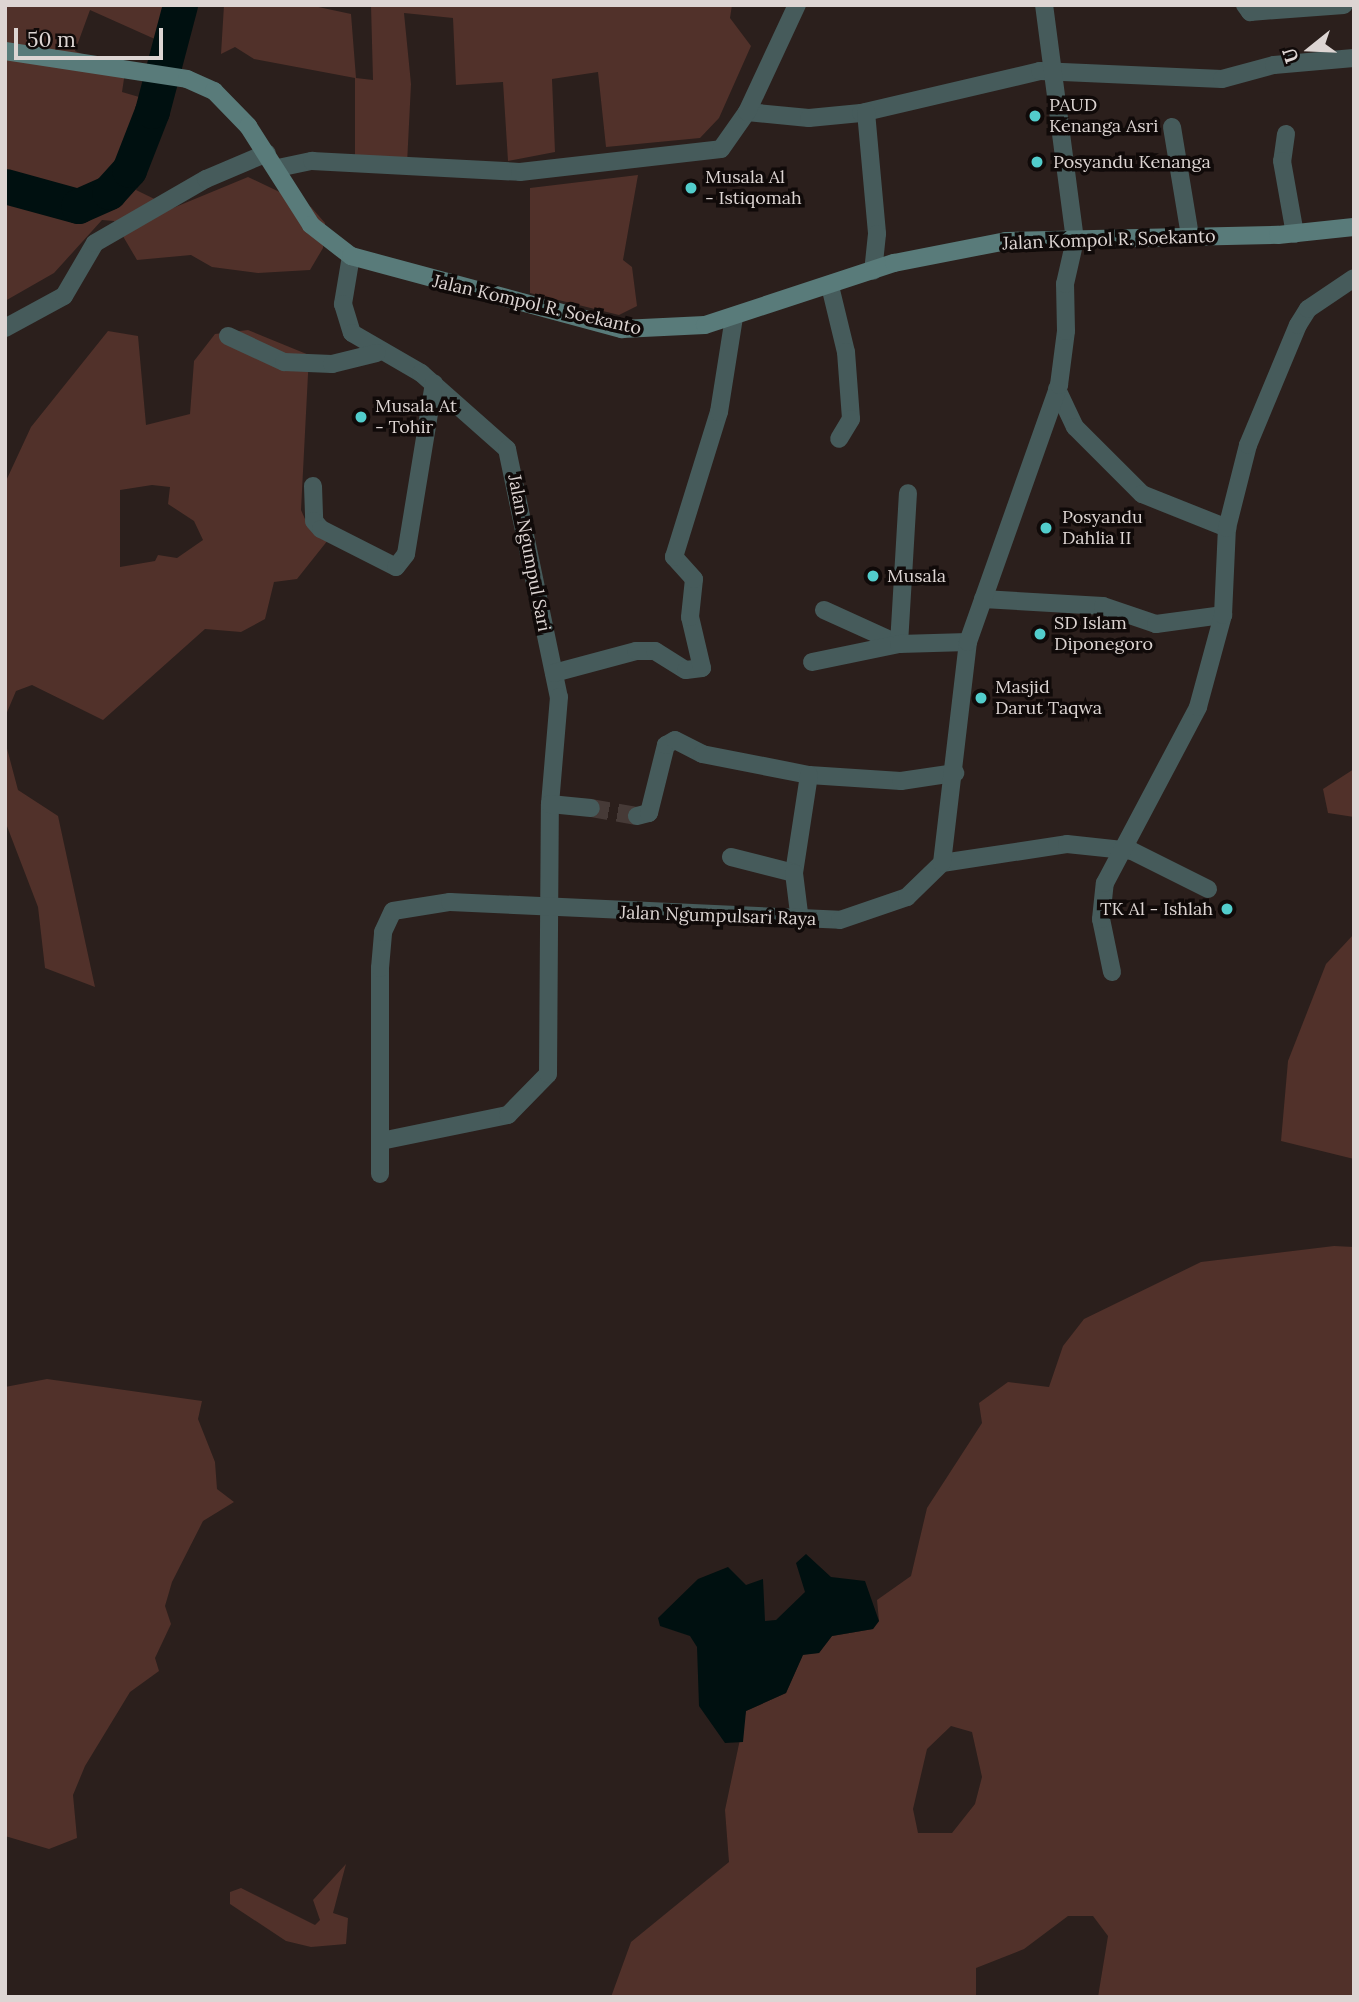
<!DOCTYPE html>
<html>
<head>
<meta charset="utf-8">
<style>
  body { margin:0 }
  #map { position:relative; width:1359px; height:2002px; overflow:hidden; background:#2b1f1c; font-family:Lora,serif }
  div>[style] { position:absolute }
  .green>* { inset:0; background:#51312a }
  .water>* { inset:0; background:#001010 }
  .river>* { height:35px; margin:-17.5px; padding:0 17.5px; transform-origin:17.5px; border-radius:17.5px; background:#001010 }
  .minor-tunnel>* { height:18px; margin-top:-9px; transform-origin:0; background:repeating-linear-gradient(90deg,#463a37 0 18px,transparent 0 27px) }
  .minor>* { height:18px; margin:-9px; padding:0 9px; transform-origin:9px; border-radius:9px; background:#465b5b }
  .secondary>* { height:18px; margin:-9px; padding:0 9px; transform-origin:9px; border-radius:9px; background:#597b7a }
  .dots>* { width:19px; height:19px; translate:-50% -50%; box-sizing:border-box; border:4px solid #100a09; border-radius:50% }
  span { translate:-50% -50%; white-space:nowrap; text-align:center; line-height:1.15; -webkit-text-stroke:7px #100a09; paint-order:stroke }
  .poi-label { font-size:18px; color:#ddd5d3 }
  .left { translate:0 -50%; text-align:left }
  .right { translate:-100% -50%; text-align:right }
  .street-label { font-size:18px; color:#ddd5d3 }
  .frame { position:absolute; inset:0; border:7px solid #ddd5d3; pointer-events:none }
  .north { position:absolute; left:1275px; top:14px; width:70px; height:70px; -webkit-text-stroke:5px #100a09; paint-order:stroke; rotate:252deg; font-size:19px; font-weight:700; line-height:28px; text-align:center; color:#ddd5d3 }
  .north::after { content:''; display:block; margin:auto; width:24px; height:32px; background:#ddd5d3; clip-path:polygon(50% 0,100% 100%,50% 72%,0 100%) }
  .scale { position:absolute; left:14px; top:28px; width:149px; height:32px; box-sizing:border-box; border:4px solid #ddd5d3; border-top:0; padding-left:9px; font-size:21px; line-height:24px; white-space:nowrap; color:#ddd5d3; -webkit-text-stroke:5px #100a09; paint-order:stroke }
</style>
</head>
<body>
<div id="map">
  <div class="green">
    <div style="clip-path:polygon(5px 5px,171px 5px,157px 40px,90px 10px,75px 51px,125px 72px,122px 92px,170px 106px,136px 190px,173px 208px,248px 177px,311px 207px,325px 223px,323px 248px,310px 270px,258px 273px,212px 267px,191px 255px,137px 260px,114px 221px,102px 220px,54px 273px,5px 301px)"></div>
    <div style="clip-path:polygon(224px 5px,309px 5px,351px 14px,356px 78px,373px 80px,371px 5px,732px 5px,730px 18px,751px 46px,719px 118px,700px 138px,606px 147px,598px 72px,552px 79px,555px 152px,508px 161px,503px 82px,456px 85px,453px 18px,404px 13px,411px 84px,407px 164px,355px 155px,355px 78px,254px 59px,235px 47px,221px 54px)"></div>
    <div style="clip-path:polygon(638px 175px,623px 260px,632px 267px,637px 306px,619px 315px,530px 293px,530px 188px)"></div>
    <div style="clip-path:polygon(evenodd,248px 330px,309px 355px,301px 510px,309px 528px,328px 540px,297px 579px,274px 582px,265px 619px,241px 632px,205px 629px,103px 720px,32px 685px,16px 691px,5px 717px,5px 483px,31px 427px,108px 331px,138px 336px,146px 425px,190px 414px,194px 361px,215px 334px,248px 330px,152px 485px,170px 487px,168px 504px,194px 521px,203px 540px,177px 558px,158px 555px,155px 561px,120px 567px,120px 490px,152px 485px)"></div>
    <div style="clip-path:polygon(5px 741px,18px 790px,58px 816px,95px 987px,45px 968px,38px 907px,5px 821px)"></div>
    <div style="clip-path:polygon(1354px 769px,1354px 817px,1328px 813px,1323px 789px)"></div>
    <div style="clip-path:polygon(1354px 934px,1354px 1159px,1281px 1141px,1288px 1061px,1326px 964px)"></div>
    <div style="clip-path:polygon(evenodd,1334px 1246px,1354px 1247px,1354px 1997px,1098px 1997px,1108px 1936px,1093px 1916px,1068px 1916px,1024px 1949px,976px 1968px,976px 1997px,611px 1997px,631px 1942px,729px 1862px,725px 1810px,746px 1711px,786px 1693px,803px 1654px,819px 1653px,832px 1636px,873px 1629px,879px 1621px,877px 1600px,911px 1576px,927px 1508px,982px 1423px,979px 1403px,1008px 1382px,1049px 1387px,1063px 1346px,1084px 1319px,1201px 1262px,1334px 1246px,951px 1726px,972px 1732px,982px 1777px,975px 1804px,952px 1833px,918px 1833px,913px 1809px,927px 1749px,951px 1726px)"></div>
    <div style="clip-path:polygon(47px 1379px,202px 1401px,198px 1419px,215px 1462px,217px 1489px,234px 1502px,203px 1521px,172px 1582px,165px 1606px,171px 1624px,155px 1658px,159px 1671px,130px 1692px,85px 1766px,73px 1795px,77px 1838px,49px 1849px,5px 1836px,5px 1387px)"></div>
    <div style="clip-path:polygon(346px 1864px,333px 1913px,348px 1918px,346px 1944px,311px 1947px,286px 1941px,230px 1904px,230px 1892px,241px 1888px,315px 1925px,320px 1920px,313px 1900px)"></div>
  </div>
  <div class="water">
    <div style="clip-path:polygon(806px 1554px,831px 1577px,865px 1581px,879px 1621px,873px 1629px,832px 1636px,819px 1653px,803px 1655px,786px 1693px,746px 1711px,743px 1742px,725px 1743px,699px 1706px,697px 1647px,690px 1636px,660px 1626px,658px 1618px,698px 1579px,728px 1567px,746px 1585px,763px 1579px,765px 1621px,776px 1620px,805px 1592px,796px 1563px)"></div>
  </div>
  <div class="river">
    <div style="left:5px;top:186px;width:76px;rotate:15.3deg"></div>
    <div style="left:78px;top:206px;width:34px;rotate:-24deg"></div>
    <div style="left:109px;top:192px;width:30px;rotate:-48deg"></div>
    <div style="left:129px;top:170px;width:63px;rotate:-68.7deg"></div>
    <div style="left:152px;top:111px;width:110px;rotate:-75.2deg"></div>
  </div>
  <div class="minor-tunnel">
    <div style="left:591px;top:808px;width:47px;rotate:9.9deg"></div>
  </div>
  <div class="minor">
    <div style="left:1245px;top:5px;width:9px;rotate:54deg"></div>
    <div style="left:1250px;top:12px;width:94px;rotate:-4.3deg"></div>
    <div style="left:747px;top:112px;width:62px;rotate:5.5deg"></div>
    <div style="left:809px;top:118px;width:52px;rotate:-5.5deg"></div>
    <div style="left:861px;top:113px;width:184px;rotate:-13.2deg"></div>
    <div style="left:1040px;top:71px;width:182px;rotate:2.5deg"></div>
    <div style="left:1222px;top:79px;width:54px;rotate:-15.1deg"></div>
    <div style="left:1274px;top:65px;width:80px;rotate:-5deg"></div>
    <div style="left:866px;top:112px;width:122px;rotate:84.8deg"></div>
    <div style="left:877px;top:234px;width:37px;rotate:96deg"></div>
    <div style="left:1172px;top:127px;width:110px;rotate:80.6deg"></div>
    <div style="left:1286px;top:134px;width:27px;rotate:98deg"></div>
    <div style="left:1282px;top:161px;width:74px;rotate:79.9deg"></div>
    <div style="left:278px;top:168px;width:35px;rotate:-12deg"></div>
    <div style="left:312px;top:161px;width:208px;rotate:3deg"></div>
    <div style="left:520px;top:172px;width:202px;rotate:-6.5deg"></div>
    <div style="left:721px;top:149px;width:45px;rotate:-54.9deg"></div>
    <div style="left:747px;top:112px;width:118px;rotate:-65deg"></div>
    <div style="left:351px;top:256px;width:49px;rotate:99.5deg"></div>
    <div style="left:343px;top:304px;width:30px;rotate:73deg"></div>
    <div style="left:352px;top:333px;width:80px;rotate:30.1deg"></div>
    <div style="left:421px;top:373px;width:115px;rotate:41.5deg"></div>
    <div style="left:507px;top:449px;width:253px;rotate:78.2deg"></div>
    <div style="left:559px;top:697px;width:107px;rotate:94.8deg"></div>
    <div style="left:830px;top:286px;width:68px;rotate:76.4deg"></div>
    <div style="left:846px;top:352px;width:67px;rotate:85.7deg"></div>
    <div style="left:851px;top:419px;width:23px;rotate:121deg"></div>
    <div style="left:5px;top:328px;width:67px;rotate:-28.5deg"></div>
    <div style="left:64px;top:296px;width:61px;rotate:-59.7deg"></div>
    <div style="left:95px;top:243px;width:128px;rotate:-30deg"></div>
    <div style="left:206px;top:179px;width:66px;rotate:-23.1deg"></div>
    <div style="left:228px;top:336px;width:62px;rotate:24.9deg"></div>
    <div style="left:284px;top:362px;width:48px;rotate:2.4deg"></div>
    <div style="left:332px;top:364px;width:46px;rotate:-13.7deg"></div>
    <div style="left:1057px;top:389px;width:42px;rotate:64.7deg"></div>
    <div style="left:1075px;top:427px;width:95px;rotate:45deg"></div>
    <div style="left:1142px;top:494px;width:92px;rotate:21.8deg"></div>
    <div style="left:313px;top:486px;width:35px;rotate:88deg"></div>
    <div style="left:314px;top:521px;width:11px;rotate:49deg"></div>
    <div style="left:321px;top:529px;width:84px;rotate:26.9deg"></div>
    <div style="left:396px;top:567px;width:16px;rotate:-52deg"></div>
    <div style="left:406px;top:554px;width:173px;rotate:-80.7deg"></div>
    <div style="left:983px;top:599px;width:120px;rotate:3.3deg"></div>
    <div style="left:1103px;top:606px;width:56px;rotate:18.8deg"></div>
    <div style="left:1156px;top:624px;width:68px;rotate:-7.7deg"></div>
    <div style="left:824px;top:610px;width:82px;rotate:24.4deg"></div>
    <div style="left:899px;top:644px;width:151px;rotate:-86.6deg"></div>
    <div style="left:812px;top:662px;width:89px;rotate:-11.7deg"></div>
    <div style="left:899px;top:644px;width:69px;rotate:-1.7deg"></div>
    <div style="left:554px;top:673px;width:85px;rotate:-15deg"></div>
    <div style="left:636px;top:651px;width:19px"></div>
    <div style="left:655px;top:651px;width:36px;rotate:32deg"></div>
    <div style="left:686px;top:670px;width:16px;rotate:-7deg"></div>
    <div style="left:702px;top:668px;width:52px;rotate:-103.2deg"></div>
    <div style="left:690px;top:617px;width:38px;rotate:-84deg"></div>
    <div style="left:694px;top:579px;width:30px;rotate:-132deg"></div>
    <div style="left:674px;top:557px;width:152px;rotate:-72.8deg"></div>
    <div style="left:719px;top:412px;width:96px;rotate:-81deg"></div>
    <div style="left:809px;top:775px;width:92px;rotate:3.7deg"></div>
    <div style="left:901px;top:781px;width:55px;rotate:-8.4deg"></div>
    <div style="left:637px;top:816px;width:12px;rotate:-14deg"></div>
    <div style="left:649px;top:813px;width:70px;rotate:-76deg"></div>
    <div style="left:666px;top:745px;width:10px;rotate:-29deg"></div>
    <div style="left:675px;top:740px;width:30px;rotate:27deg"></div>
    <div style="left:702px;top:754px;width:109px;rotate:11.1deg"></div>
    <div style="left:809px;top:775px;width:99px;rotate:98.7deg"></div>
    <div style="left:794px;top:873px;width:65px;rotate:-165.7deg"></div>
    <div style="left:942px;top:863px;width:126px;rotate:-8.6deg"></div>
    <div style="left:1067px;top:844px;width:65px;rotate:6.1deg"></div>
    <div style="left:1132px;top:851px;width:85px;rotate:26.6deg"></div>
    <div style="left:794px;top:873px;width:48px;rotate:82.9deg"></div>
    <div style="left:1112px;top:972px;width:54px;rotate:-101.7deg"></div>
    <div style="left:1101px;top:919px;width:36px;rotate:-84deg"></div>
    <div style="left:1105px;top:883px;width:199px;rotate:-62.1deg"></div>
    <div style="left:1198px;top:707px;width:95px;rotate:-74.8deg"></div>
    <div style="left:1223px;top:615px;width:87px;rotate:-87.4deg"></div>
    <div style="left:1227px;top:528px;width:86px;rotate:-75.8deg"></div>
    <div style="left:1248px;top:445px;width:130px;rotate:-67.4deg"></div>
    <div style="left:1298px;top:325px;width:19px;rotate:-58deg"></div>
    <div style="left:1308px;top:309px;width:55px;rotate:-34deg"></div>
    <div style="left:381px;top:1141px;width:130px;rotate:-11.6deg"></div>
    <div style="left:508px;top:1115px;width:57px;rotate:-45.7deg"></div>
    <div style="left:548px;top:1074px;width:270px;rotate:-89.6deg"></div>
    <div style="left:550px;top:804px;width:41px;rotate:5.6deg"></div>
    <div style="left:380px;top:1174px;width:206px;rotate:-90deg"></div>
    <div style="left:380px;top:968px;width:36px;rotate:-85deg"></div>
    <div style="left:383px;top:932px;width:23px;rotate:-65deg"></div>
    <div style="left:393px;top:911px;width:58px;rotate:-9deg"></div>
    <div style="left:450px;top:902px;width:390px;rotate:2.6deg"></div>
    <div style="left:840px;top:920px;width:71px;rotate:-18.9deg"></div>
    <div style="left:907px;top:897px;width:49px;rotate:-44.2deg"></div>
    <div style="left:942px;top:863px;width:223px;rotate:-83.3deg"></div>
    <div style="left:968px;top:642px;width:273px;rotate:-70.5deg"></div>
    <div style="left:1059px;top:385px;width:54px;rotate:-82.6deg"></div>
    <div style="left:1066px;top:331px;width:47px;rotate:-91.2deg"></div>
    <div style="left:1065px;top:284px;width:45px;rotate:-77.2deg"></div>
    <div style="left:1075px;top:240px;width:237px;rotate:-97.5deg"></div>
  </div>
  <div class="secondary">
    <div style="left:5px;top:51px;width:184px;rotate:8.7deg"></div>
    <div style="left:187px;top:79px;width:30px;rotate:24deg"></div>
    <div style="left:214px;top:91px;width:49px;rotate:45.8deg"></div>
    <div style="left:248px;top:126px;width:117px;rotate:57.5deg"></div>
    <div style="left:311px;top:225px;width:51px;rotate:37.8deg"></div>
    <div style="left:351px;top:256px;width:281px;rotate:15.1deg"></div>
    <div style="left:622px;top:329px;width:83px;rotate:-2.8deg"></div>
    <div style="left:705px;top:325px;width:199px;rotate:-18.2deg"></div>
    <div style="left:894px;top:263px;width:114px;rotate:-11.1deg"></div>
    <div style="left:1006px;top:241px;width:272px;rotate:-1.3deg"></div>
    <div style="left:1278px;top:235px;width:76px;rotate:-6deg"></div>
  </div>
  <div class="dots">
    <div style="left:1035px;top:116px;background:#52cdcc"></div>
    <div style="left:1037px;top:162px;background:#52cdcc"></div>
    <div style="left:691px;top:188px;background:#52cdcc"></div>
    <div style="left:361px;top:417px;background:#52cdcc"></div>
    <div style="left:1046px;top:528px;background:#52cdcc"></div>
    <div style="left:873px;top:576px;background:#52cdcc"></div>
    <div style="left:1040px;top:634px;background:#52cdcc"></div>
    <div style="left:981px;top:698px;background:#52cdcc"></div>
    <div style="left:1227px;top:909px;background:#52cdcc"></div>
  </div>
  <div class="poi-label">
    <span class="left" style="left:1049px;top:116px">PAUD<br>Kenanga Asri</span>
    <span class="left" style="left:1053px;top:162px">Posyandu Kenanga</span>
    <span class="left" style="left:705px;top:188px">Musala Al<br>- Istiqomah</span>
    <span class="left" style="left:375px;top:417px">Musala At<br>- Tohir</span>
    <span class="left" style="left:1062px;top:528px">Posyandu<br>Dahlia II</span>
    <span class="left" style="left:887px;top:576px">Musala</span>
    <span class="left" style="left:1054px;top:634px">SD Islam<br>Diponegoro</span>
    <span class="left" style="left:995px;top:698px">Masjid<br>Darut Taqwa</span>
    <span class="right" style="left:1213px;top:909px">TK Al - Ishlah</span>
  </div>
  <div class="street-label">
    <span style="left:1109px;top:240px;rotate:-2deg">Jalan Kompol R. Soekanto</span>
    <span style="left:537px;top:305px;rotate:13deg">Jalan Kompol R. Soekanto</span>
    <span style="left:529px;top:553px;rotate:79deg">Jalan Ngumpul Sari</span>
    <span style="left:718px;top:916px;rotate:2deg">Jalan Ngumpulsari Raya</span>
  </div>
  <div class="frame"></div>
  <div class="north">U</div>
  <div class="scale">50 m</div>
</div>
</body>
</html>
